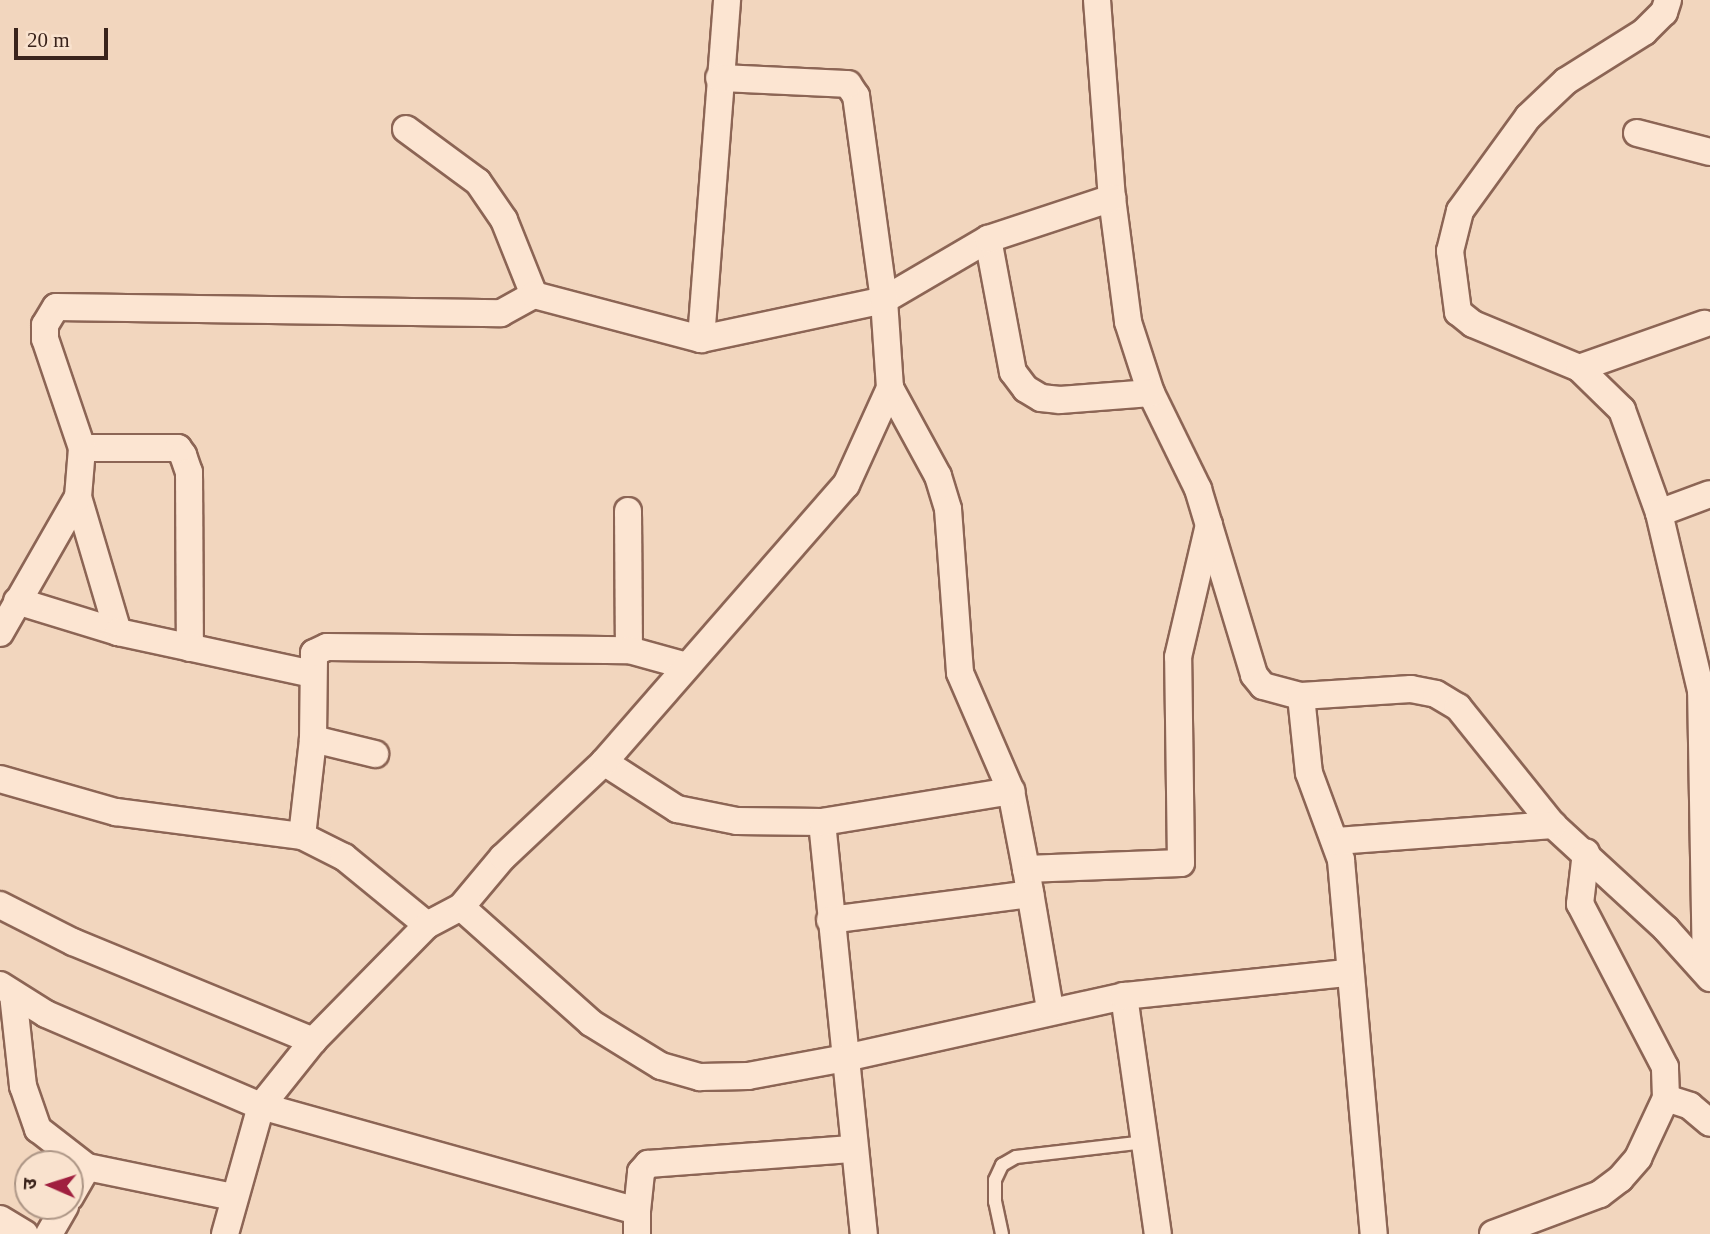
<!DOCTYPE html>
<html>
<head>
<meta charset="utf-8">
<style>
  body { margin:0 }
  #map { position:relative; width:1710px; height:1234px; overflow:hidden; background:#f2d6be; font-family:"Times New Roman","Noto Sans Devanagari",serif }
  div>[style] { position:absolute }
  .roads { filter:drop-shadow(2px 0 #8c6555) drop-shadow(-2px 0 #8c6555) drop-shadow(0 2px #8c6555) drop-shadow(0 -2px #8c6555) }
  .service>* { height:12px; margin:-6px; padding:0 6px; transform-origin:6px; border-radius:6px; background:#fce5d2 }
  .minor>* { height:26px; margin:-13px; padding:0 13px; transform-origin:13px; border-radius:13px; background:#fce5d2 }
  span { translate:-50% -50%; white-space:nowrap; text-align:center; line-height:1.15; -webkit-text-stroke:5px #f9e2ce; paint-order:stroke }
  .north { position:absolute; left:14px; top:1150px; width:70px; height:70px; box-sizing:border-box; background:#f9e2ce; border:2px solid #ad9686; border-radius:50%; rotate:273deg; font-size:19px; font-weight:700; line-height:28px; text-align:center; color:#3a231b }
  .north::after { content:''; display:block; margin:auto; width:24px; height:32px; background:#a01f3f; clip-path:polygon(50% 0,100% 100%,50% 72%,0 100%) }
  .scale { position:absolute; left:14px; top:28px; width:94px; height:32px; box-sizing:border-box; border:4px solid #3a231b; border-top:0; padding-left:9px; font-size:21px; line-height:24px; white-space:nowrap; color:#3a231b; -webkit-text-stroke:5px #f9e2ce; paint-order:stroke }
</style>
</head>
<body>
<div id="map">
  <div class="roads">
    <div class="service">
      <div style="left:1002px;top:1234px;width:33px;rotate:-102deg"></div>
      <div style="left:995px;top:1202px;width:22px;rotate:-90deg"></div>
      <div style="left:995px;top:1180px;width:17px;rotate:-65deg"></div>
      <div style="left:1002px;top:1165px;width:16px;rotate:-30deg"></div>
      <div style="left:1016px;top:1157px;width:130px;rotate:-6.6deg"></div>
    </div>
    <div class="minor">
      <div style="left:1097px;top:0;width:199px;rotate:85.7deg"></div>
      <div style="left:1112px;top:198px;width:125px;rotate:82.6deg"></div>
      <div style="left:1128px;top:322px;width:75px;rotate:72.1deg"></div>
      <div style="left:1151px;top:393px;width:107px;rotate:63.9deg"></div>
      <div style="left:1198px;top:489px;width:194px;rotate:73.2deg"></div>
      <div style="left:1254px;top:675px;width:14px;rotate:51deg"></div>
      <div style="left:1263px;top:686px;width:39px;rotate:15deg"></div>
      <div style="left:1301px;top:696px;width:110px;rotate:-3.6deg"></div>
      <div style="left:1411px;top:689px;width:25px;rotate:11deg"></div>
      <div style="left:1436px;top:694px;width:26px;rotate:31deg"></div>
      <div style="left:1458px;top:707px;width:151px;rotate:51.2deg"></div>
      <div style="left:1553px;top:825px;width:154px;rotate:42.6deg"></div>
      <div style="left:1666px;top:929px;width:66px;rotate:48.1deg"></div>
      <div style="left:1668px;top:0;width:13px;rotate:108deg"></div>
      <div style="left:1664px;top:12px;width:28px;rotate:135deg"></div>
      <div style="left:1644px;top:32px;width:92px;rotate:147.9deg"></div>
      <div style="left:1566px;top:81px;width:52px;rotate:136.5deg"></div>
      <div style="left:1528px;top:117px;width:116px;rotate:125.9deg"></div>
      <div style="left:1460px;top:211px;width:41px;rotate:104deg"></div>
      <div style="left:1450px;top:251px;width:62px;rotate:82.5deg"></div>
      <div style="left:1458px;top:312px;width:19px;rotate:39deg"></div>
      <div style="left:1473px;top:324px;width:115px;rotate:22.5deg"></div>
      <div style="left:1579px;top:368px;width:60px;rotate:44.3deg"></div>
      <div style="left:1622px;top:410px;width:109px;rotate:70.2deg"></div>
      <div style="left:1659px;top:513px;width:182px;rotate:76.7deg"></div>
      <div style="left:406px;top:129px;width:89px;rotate:36.4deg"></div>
      <div style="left:478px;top:182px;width:46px;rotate:55.6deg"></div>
      <div style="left:504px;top:220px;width:81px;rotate:68.2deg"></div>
      <div style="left:1637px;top:133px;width:75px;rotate:14.6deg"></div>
      <div style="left:988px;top:239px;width:135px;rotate:79.4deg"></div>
      <div style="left:1013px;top:372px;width:21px;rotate:53deg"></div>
      <div style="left:1026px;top:389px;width:17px;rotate:31deg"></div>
      <div style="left:1041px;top:398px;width:19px;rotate:6deg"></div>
      <div style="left:1060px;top:400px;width:91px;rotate:-4.4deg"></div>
      <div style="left:701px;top:339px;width:340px;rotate:-85.6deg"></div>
      <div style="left:1579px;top:368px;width:133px;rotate:-19.4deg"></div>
      <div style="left:890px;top:388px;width:100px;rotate:61.4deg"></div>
      <div style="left:938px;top:476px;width:34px;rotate:73deg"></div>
      <div style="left:948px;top:509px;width:164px;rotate:85.8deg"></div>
      <div style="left:960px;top:673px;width:129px;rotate:66.6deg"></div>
      <div style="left:1011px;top:791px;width:79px;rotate:79.1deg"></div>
      <div style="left:82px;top:448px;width:96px"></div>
      <div style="left:178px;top:448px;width:9px;rotate:54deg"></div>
      <div style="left:183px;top:455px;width:18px;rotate:71deg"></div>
      <div style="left:189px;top:472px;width:176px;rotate:89.7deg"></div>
      <div style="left:78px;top:497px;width:141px;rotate:73.5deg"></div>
      <div style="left:628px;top:511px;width:139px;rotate:89.6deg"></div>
      <div style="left:1659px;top:513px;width:54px;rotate:-20.4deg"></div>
      <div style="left:17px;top:601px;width:106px;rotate:17.1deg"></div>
      <div style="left:118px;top:632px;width:199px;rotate:12.2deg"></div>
      <div style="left:0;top:633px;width:157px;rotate:-60.2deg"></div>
      <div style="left:78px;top:497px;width:49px;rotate:-85.3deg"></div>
      <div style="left:82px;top:448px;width:115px;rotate:-108.7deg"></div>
      <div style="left:45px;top:339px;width:14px;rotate:-90deg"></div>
      <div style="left:45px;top:325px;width:21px;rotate:-59deg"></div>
      <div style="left:56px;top:307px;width:445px;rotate:0.8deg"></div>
      <div style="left:501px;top:313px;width:38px;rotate:-29deg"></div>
      <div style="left:534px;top:295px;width:173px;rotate:14.8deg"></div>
      <div style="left:701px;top:339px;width:187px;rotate:-12deg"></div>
      <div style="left:884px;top:300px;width:121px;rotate:-30.4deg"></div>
      <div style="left:988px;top:239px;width:131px;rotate:-18.3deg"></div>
      <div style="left:1301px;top:696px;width:77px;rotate:84.1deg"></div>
      <div style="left:1309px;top:773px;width:93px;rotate:69.8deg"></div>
      <div style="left:1341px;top:860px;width:375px;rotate:85deg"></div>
      <div style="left:313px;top:739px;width:64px;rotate:13.6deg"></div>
      <div style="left:604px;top:762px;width:87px;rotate:32.8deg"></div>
      <div style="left:677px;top:809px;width:61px;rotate:11.3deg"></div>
      <div style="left:737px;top:821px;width:85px;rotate:0.7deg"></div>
      <div style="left:822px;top:822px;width:414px;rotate:84.2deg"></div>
      <div style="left:0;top:779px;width:121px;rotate:15.9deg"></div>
      <div style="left:116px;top:812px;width:188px;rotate:7.4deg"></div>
      <div style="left:302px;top:836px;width:47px;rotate:26.6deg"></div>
      <div style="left:344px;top:857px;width:107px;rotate:39.3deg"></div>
      <div style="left:822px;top:822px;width:192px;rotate:-9.3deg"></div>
      <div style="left:302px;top:836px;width:98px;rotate:-83.5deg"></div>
      <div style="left:313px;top:739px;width:86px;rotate:-89.3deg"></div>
      <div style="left:314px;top:653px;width:14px;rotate:-25deg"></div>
      <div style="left:327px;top:647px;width:302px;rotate:0.6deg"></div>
      <div style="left:629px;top:650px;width:60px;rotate:15.4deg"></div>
      <div style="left:1336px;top:841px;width:218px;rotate:-4.2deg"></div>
      <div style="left:0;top:905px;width:82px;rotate:26.9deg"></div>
      <div style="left:73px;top:942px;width:260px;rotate:22.4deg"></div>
      <div style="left:461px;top:907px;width:174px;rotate:41.7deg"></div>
      <div style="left:591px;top:1023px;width:82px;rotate:31.6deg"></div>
      <div style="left:661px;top:1066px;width:41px;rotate:15.8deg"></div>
      <div style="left:700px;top:1077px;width:48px;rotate:-1.2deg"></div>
      <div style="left:748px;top:1076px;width:99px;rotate:-10.5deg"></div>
      <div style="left:845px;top:1058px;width:286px;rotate:-12.5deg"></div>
      <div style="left:1124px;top:996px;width:240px;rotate:81.9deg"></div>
      <div style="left:830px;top:920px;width:202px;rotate:-7.4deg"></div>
      <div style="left:1706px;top:972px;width:282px;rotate:-91deg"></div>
      <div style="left:1701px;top:690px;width:13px;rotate:48deg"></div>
      <div style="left:0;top:985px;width:54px;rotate:32.2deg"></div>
      <div style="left:46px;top:1014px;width:234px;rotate:23.2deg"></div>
      <div style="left:261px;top:1106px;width:83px;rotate:-51.3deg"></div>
      <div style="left:313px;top:1041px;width:163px;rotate:-45.5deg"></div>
      <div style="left:427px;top:925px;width:38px;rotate:-28deg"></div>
      <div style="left:461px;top:907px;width:65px;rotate:-50deg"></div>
      <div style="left:503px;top:857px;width:139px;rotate:-43.2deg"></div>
      <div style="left:604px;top:762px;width:368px;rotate:-48.9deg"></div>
      <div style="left:846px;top:485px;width:107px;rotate:-65.6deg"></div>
      <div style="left:890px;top:388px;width:88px;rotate:-93.9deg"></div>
      <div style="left:884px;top:300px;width:206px;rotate:-97.8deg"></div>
      <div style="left:856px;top:96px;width:14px;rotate:-124deg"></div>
      <div style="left:848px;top:84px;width:129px;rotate:-177.3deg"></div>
      <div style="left:13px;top:994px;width:93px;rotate:83.8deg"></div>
      <div style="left:23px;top:1086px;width:46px;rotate:70.8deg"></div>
      <div style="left:38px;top:1129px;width:62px;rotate:37.8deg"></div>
      <div style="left:87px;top:1167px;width:149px;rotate:11.6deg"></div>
      <div style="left:1124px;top:996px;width:225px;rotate:-5.9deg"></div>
      <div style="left:1050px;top:1009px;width:142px;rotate:-99.7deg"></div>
      <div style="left:1026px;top:869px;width:155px;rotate:-2.2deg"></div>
      <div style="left:1181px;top:863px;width:206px;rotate:-90.8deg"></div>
      <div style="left:1178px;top:657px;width:136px;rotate:-76.8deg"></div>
      <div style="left:1666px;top:1098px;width:25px;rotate:18deg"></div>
      <div style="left:1690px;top:1106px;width:26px;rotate:40deg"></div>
      <div style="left:70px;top:1197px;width:34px;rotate:-60deg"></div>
      <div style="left:637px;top:1211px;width:39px;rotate:-84deg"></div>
      <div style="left:641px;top:1172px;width:11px;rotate:-49deg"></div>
      <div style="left:648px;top:1164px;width:207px;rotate:-4.2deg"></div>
      <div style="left:0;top:1219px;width:29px;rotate:31deg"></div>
      <div style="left:49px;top:1234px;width:32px;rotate:-60deg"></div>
      <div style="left:225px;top:1234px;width:133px;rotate:-74.3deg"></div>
      <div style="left:261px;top:1106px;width:390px;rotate:15.6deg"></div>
      <div style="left:637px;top:1211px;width:23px;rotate:90deg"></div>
      <div style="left:1493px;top:1234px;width:114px;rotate:-20.5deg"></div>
      <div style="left:1600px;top:1194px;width:25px;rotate:-37deg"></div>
      <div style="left:1620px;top:1179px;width:28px;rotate:-49deg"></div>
      <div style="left:1638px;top:1158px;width:66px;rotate:-65deg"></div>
      <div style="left:1666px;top:1098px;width:31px;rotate:-92deg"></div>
      <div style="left:1665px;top:1067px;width:184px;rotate:-117.5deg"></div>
      <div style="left:1580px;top:904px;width:52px;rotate:-83.4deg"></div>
    </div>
  </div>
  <div class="north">उ</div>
  <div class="scale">20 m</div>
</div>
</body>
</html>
